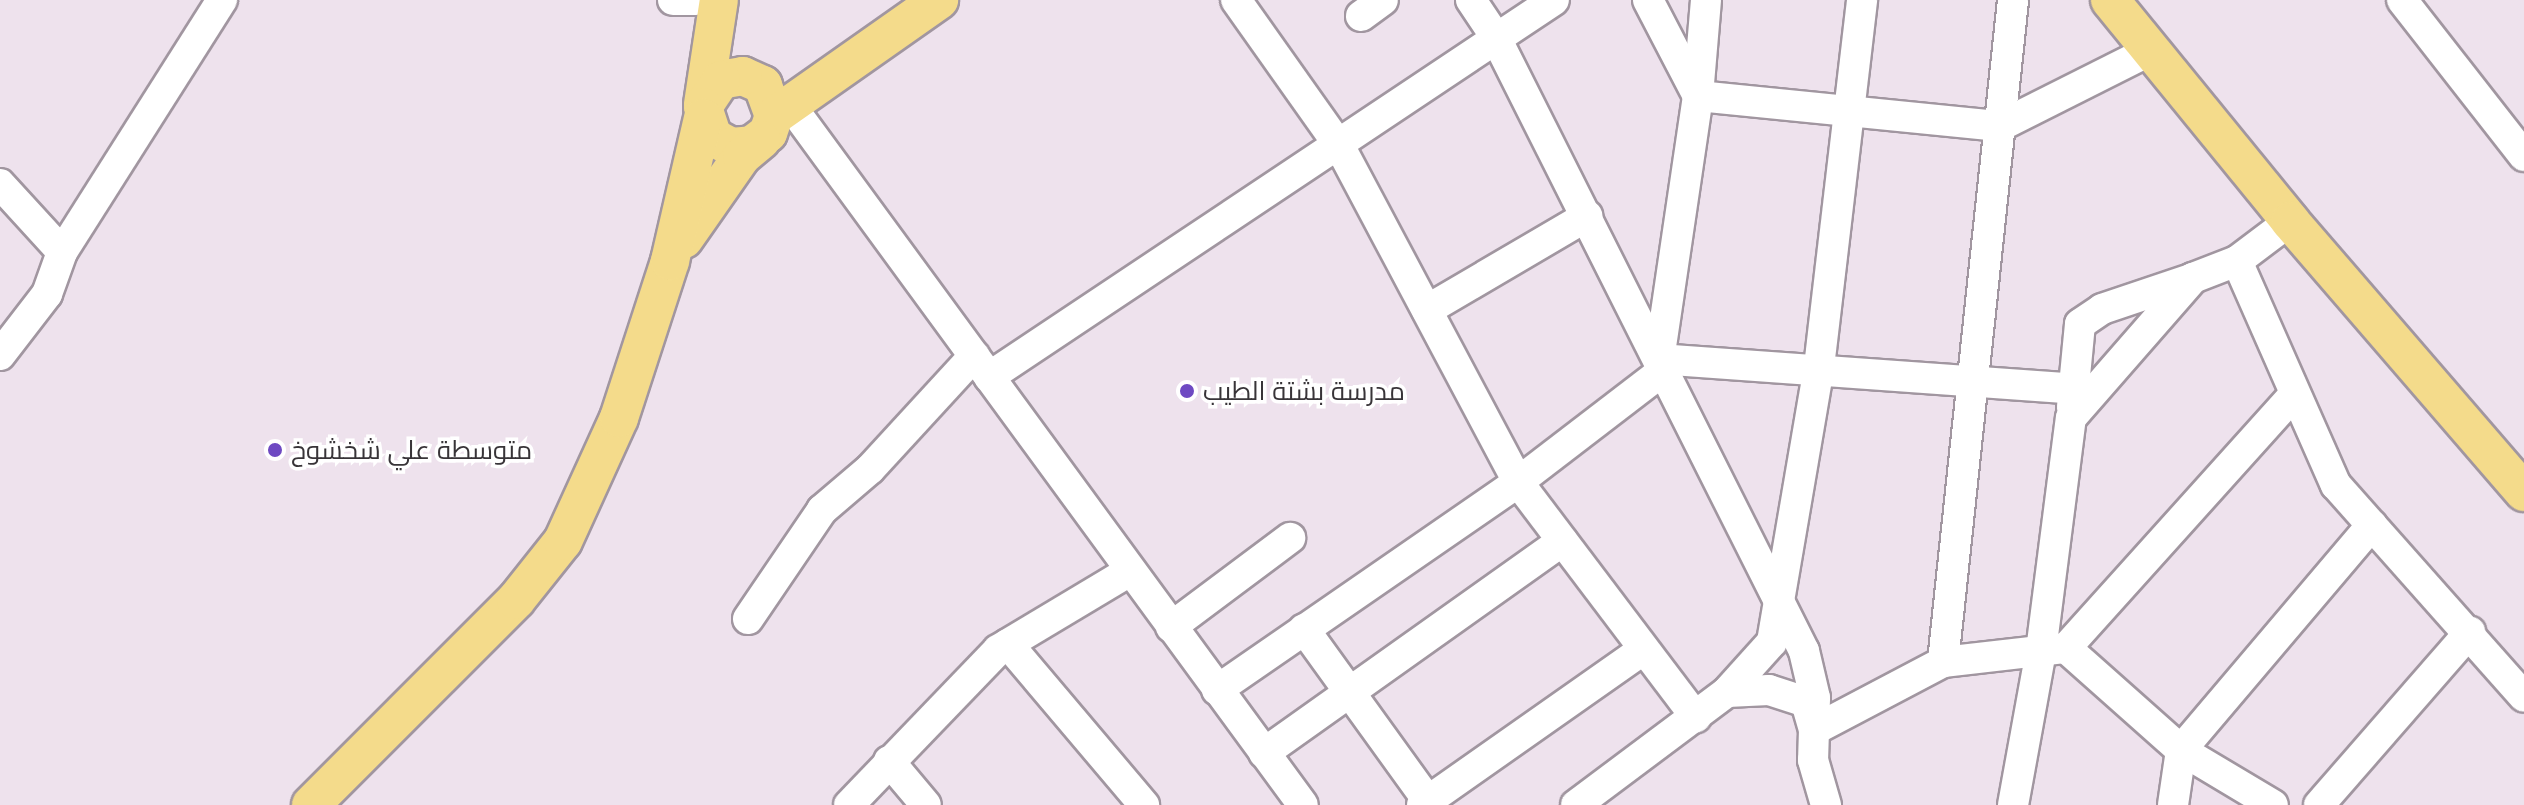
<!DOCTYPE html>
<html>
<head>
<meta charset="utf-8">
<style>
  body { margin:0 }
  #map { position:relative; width:2524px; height:805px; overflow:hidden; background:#eee2ed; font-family:"Noto Sans",Cairo,sans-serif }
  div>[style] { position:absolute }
  .roads { filter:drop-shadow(2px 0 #a196a0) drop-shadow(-2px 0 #a196a0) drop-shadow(0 2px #a196a0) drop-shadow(0 -2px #a196a0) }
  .minor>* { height:30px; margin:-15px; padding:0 15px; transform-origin:15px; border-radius:15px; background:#fff }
  .major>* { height:38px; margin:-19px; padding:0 19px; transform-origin:19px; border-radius:19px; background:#f4db8b }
  .dots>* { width:22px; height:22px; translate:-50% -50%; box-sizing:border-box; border:4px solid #fff; border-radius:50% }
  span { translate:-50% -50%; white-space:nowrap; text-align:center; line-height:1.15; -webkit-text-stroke:7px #fff; paint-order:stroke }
  .poi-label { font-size:26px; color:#383438 }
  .left { translate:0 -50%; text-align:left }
</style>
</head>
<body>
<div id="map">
  <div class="roads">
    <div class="minor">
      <div style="left:673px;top:0;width:23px"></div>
      <div style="left:1236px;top:0;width:180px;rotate:54.7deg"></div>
      <div style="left:1340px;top:147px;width:379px;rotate:62deg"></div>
      <div style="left:1518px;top:482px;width:295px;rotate:52.9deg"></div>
      <div style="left:1471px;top:0;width:43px;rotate:56.3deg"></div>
      <div style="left:1495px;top:36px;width:688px;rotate:63.32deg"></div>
      <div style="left:1804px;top:651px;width:48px;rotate:76.8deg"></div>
      <div style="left:1815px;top:698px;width:62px;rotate:91.8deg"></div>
      <div style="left:1813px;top:760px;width:47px;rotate:73.9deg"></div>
      <div style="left:1648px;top:0;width:108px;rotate:62.5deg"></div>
      <div style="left:1698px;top:96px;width:303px;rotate:5.7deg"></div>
      <div style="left:2000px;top:126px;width:169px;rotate:-26.7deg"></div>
      <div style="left:1706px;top:0;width:96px;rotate:94.8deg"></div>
      <div style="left:1698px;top:96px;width:266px;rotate:98.4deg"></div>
      <div style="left:1659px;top:359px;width:416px;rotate:4.1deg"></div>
      <div style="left:2402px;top:0;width:198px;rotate:52deg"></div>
      <div style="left:1361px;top:16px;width:27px;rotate:-36deg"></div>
      <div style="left:791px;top:106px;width:866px;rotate:53.78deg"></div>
      <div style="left:0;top:184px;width:92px;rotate:47.6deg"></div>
      <div style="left:2290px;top:221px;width:66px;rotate:143deg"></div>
      <div style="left:2237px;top:261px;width:245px;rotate:66.2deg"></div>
      <div style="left:2336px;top:485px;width:283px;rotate:48.4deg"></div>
      <div style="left:1427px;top:310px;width:186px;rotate:-30.4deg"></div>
      <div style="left:0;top:355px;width:77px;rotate:-52.4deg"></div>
      <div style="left:47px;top:294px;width:45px;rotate:-70.3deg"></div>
      <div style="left:62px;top:252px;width:299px;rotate:-57.6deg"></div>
      <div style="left:989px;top:377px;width:679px;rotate:-33.71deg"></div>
      <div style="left:2072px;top:407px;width:83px;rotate:-84.5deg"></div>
      <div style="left:2080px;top:324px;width:27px;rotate:-34deg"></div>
      <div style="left:2102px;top:309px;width:94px;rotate:-18.6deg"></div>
      <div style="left:748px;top:619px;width:132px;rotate:-55.8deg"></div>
      <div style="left:822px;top:510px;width:63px;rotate:-40.5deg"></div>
      <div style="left:870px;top:469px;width:154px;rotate:-47.4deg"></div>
      <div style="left:1171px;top:627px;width:149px;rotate:-36.8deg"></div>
      <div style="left:1304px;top:629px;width:217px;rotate:54.2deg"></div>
      <div style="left:1008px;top:644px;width:211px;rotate:49.8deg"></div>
      <div style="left:2066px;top:648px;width:154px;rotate:41.6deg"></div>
      <div style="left:2181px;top:750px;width:107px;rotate:30.9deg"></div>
      <div style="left:1943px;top:662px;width:666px;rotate:-83.96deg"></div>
      <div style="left:1217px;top:690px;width:366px;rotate:-34.6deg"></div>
      <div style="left:1518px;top:482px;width:184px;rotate:-37.5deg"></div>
      <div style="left:1727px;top:692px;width:42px;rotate:-2.7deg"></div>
      <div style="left:1769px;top:690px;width:39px;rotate:18deg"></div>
      <div style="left:1806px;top:702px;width:29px;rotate:74deg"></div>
      <div style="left:1814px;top:730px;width:146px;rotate:-27.8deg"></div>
      <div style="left:1943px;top:662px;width:124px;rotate:-6.5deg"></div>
      <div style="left:2066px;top:648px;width:341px;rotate:-48deg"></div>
      <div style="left:1264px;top:753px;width:366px;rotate:-35.4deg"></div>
      <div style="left:889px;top:761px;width:57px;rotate:49.9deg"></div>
      <div style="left:849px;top:805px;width:215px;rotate:-46.1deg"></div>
      <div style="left:998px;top:650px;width:154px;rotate:-30.9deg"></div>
      <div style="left:1422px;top:805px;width:271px;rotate:-35.1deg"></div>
      <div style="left:1576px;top:805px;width:189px;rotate:-36.8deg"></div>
      <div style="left:1727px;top:692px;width:67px;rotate:-48deg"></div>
      <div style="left:1772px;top:642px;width:279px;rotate:-80.3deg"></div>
      <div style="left:1819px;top:367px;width:370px;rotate:-83.3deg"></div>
      <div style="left:2013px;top:805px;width:157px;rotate:-79.7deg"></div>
      <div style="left:2041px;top:651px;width:235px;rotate:-82.7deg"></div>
      <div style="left:2071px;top:418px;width:186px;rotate:-48.9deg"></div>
      <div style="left:2193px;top:278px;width:47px;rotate:-21.1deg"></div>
      <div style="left:2173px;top:805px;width:56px;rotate:-81.7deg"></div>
      <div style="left:2181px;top:750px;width:295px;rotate:-49.7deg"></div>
      <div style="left:2319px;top:805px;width:230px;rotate:-48.9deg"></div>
    </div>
    <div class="major">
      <div style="left:2110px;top:0;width:285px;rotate:50.8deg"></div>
      <div style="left:2290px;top:221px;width:358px;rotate:49.2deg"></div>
      <div style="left:703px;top:104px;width:105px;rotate:-81.3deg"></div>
      <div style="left:774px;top:116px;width:33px;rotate:-110deg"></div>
      <div style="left:763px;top:85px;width:22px;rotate:-156deg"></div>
      <div style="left:743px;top:76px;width:22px;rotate:170deg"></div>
      <div style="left:721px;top:80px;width:32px;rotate:124deg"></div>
      <div style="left:703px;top:107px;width:32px;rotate:72deg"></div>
      <div style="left:713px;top:137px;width:21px;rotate:29deg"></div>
      <div style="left:731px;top:147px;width:21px;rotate:-5deg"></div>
      <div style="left:752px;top:145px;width:20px;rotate:-37deg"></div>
      <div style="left:768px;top:133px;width:18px;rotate:-71deg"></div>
      <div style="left:774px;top:116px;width:202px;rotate:-35.1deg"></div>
      <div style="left:684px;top:239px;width:101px;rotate:-55.1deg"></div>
      <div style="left:742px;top:156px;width:25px;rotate:-40deg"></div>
      <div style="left:311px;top:805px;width:290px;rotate:-45deg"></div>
      <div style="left:516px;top:600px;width:75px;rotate:-51.5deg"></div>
      <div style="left:563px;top:541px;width:135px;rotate:-65.5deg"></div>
      <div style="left:619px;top:418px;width:165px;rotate:-72deg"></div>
      <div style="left:670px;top:261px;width:147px;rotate:-77deg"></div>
    </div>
  </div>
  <div class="dots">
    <div style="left:1187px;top:391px;background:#6e49c2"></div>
    <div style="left:275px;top:450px;background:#6e49c2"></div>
  </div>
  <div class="poi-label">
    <span class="left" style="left:1203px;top:391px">مدرسة بشتة الطيب</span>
    <span class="left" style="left:291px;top:450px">متوسطة علي شخشوخ</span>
  </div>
</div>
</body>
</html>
